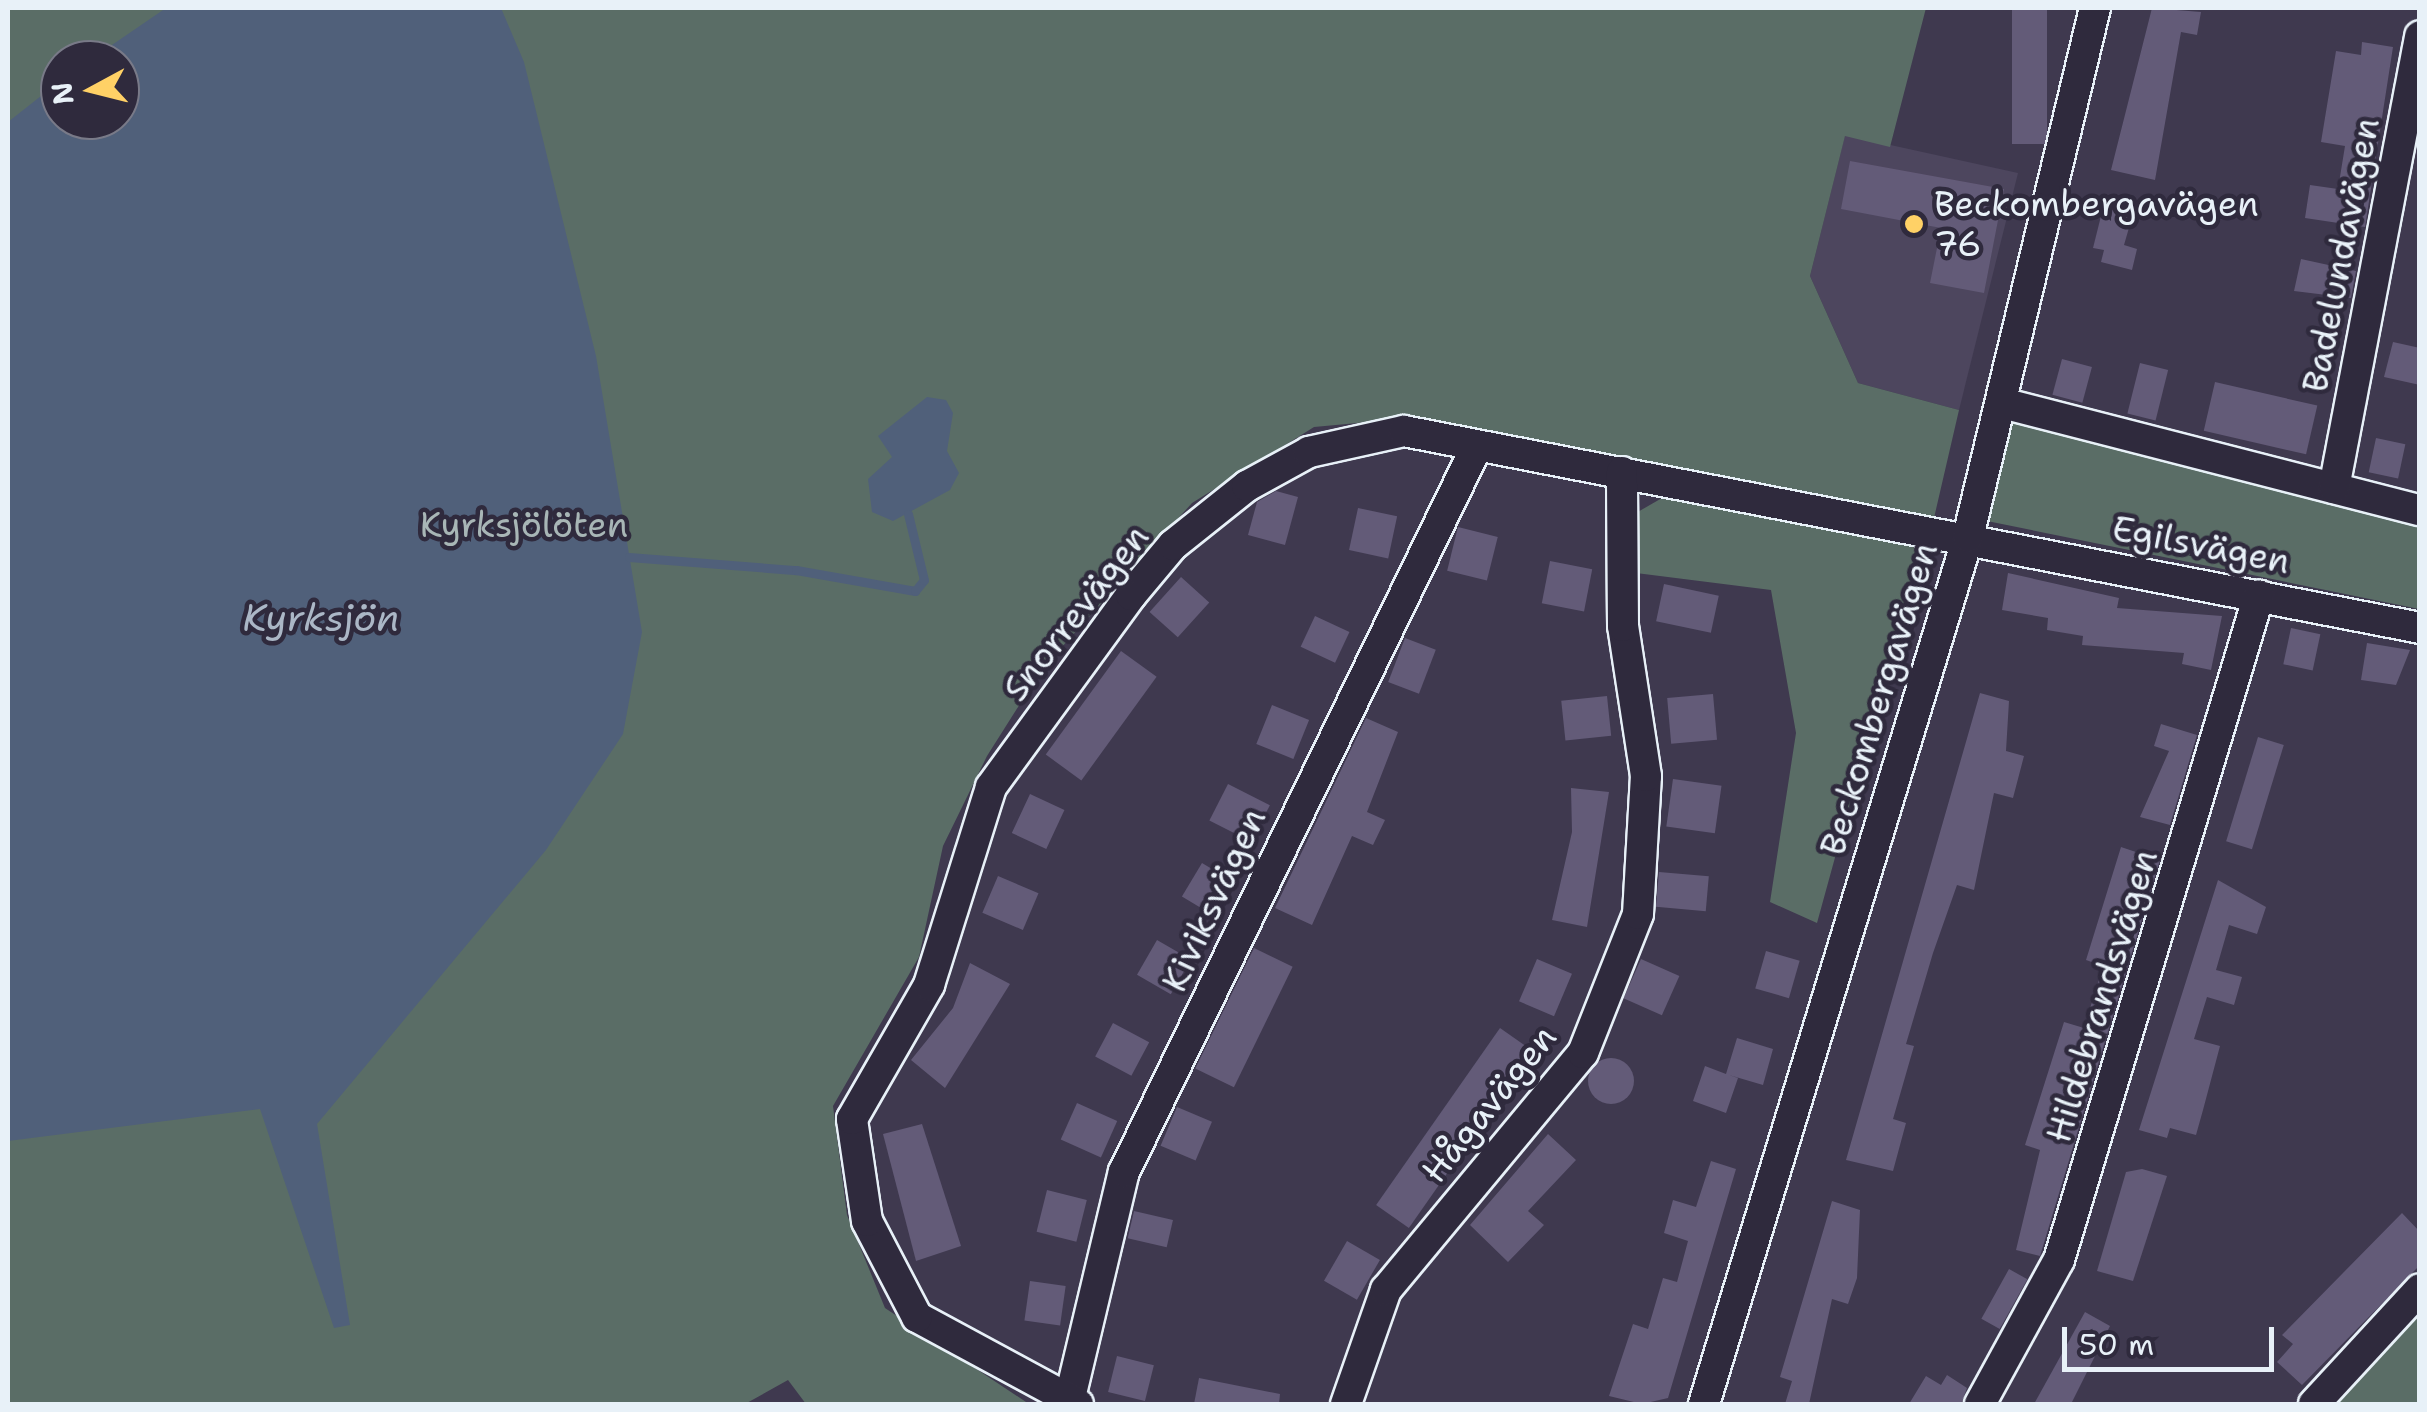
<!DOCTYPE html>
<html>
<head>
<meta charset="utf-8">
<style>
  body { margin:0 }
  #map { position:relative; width:2427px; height:1412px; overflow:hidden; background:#3f394f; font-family:"Shantell Sans",sans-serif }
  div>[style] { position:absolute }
  .built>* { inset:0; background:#4d465e }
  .green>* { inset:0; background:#5a6d66 }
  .water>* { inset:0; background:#50607a }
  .stream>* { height:9px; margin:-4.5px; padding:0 4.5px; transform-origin:4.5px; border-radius:4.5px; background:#50607a }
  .building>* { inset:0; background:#635b78; transform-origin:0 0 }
  .round { border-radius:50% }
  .roads { filter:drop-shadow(2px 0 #e8f1f8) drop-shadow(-2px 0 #e8f1f8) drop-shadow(0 2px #e8f1f8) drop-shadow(0 -2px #e8f1f8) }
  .street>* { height:30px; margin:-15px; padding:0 15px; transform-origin:15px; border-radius:15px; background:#2f2a3d }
  .dots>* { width:28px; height:28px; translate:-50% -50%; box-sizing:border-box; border:5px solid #2f2a3d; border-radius:50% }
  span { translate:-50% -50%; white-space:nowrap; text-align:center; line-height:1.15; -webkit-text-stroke:9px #2f2a3d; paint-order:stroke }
  .poi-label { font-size:35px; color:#e8f1f8 }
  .left { translate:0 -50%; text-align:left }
  .street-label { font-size:35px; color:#e8f1f8 }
  .park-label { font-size:35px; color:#a8b6b6 }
  .water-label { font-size:38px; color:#abb7c6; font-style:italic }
  .frame { position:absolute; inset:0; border:10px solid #e8f1f8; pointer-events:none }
  .north { position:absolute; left:40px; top:40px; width:100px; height:100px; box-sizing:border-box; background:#2f2a3d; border:2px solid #797a88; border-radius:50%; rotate:263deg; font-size:28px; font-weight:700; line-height:40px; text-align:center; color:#e8f1f8 }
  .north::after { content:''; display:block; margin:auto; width:35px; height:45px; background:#ffd166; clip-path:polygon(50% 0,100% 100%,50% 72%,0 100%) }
  .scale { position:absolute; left:2062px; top:1327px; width:212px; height:45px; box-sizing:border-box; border:5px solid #e8f1f8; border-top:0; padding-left:12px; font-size:30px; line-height:35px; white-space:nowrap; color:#e8f1f8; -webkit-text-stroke:8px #2f2a3d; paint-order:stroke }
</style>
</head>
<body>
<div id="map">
  <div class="built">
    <div style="clip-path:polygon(1845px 135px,2018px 173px,1959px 410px,1858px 383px,1810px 276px)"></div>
  </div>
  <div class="green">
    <div style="clip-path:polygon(evenodd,8px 8px,1926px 8px,1890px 147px,1845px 136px,1810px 276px,1858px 383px,1959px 410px,1934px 518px,1401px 419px,1314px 427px,1192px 503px,1042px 669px,987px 756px,943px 846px,919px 957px,833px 1106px,847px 1215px,885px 1308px,1029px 1404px,806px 1404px,788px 1380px,745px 1404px,8px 1404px,8px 8px,60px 60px,120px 60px,120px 120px,60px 120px,60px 60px)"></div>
    <div style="clip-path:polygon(2012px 420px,2419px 520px,2419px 609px,1987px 521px)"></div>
    <div style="clip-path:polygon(1662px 498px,1921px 545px,1817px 923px,1770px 902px,1796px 733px,1771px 590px,1636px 573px,1636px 513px)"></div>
    <div style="clip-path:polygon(2419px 1310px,2419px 1404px,2333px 1404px)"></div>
  </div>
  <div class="water">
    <div style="clip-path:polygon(166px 8px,501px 8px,524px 62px,596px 356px,642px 632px,623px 734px,546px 850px,317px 1124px,350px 1325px,334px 1328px,260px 1109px,8px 1141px,8px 122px,60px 81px,60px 120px,120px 120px,120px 60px,90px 60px)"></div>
    <div style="clip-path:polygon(927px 397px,946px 400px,953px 413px,947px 451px,959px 473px,950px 490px,893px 521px,872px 512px,868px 479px,892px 457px,878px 436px)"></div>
  </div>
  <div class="stream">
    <div style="left:629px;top:557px;width:168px;rotate:4.5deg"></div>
    <div style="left:796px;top:570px;width:121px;rotate:10deg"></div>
    <div style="left:915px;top:591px;width:14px;rotate:-51deg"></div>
    <div style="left:924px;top:580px;width:68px;rotate:-103.6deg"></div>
  </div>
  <div class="building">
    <div style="left:2012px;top:8px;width:35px;height:136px"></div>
    <div style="clip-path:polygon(2152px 8px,2201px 12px,2197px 35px,2181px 32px,2155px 180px,2111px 170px)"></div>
    <div style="clip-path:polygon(2362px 42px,2393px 47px,2365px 227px,2305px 218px,2310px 185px,2338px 189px,2345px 146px,2321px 142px,2336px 51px,2361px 55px)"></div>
    <div style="clip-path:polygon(1850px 161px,2004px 189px,1984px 293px,1930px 283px,1941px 228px,1841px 209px)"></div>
    <div style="clip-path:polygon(2103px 208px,2133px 214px,2124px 245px,2137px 249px,2132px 270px,2101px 262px,2104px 250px,2093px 248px)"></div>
    <div style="clip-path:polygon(2301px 259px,2356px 271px,2351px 298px,2294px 291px)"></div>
    <div style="clip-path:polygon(2393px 342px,2420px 348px,2420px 385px,2384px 377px)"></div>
    <div style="left:2062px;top:359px;width:31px;height:37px;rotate:15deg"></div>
    <div style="left:2140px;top:363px;width:29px;height:52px;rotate:14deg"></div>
    <div style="left:2215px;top:382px;width:105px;height:50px;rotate:13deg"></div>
    <div style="left:2376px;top:438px;width:30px;height:35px;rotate:12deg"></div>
    <div style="clip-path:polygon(1276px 491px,1298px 497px,1285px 545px,1248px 535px,1257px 502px)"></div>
    <div style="left:1358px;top:508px;width:40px;height:43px;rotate:12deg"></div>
    <div style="left:1458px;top:527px;width:41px;height:45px;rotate:14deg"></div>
    <div style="left:1550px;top:561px;width:43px;height:43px;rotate:11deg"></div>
    <div style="clip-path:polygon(2008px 573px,2119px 598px,2117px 608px,2222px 616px,2211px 670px,2182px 664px,2184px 653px,2082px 645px,2083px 636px,2047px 630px,2048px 618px,2002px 610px)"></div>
    <div style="left:1181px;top:577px;width:38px;height:47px;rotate:42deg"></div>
    <div style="left:1664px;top:584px;width:56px;height:38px;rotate:12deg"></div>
    <div style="left:1315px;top:616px;width:38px;height:34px;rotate:25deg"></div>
    <div style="left:2291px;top:628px;width:30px;height:37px;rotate:12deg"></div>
    <div style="left:1405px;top:638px;width:33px;height:47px;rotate:21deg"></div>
    <div style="clip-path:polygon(2367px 643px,2410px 650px,2396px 685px,2361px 680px)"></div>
    <div style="left:1121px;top:651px;width:44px;height:128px;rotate:36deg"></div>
    <div style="clip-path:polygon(1980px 693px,2009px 701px,2006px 751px,2024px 756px,2013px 798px,1994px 793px,1974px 890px,1957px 885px,1933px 953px,1906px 1044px,1914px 1046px,1893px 1119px,1906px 1123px,1893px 1171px,1846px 1160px)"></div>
    <div style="left:1713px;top:694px;width:46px;height:46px;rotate:85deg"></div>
    <div style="left:1607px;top:696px;width:40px;height:46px;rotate:84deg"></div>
    <div style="left:1272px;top:705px;width:40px;height:42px;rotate:22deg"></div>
    <div style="clip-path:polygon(1366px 718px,1398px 732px,1367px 812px,1385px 820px,1373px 845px,1352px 836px,1312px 925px,1275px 908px)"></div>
    <div style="clip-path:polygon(2161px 724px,2197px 735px,2170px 825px,2140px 817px,2169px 751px,2154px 746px)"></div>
    <div style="left:2258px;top:737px;width:27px;height:109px;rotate:17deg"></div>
    <div style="left:1673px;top:779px;width:49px;height:48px;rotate:8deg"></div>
    <div style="left:1228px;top:784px;width:47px;height:41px;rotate:27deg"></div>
    <div style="clip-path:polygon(1571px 788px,1609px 792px,1587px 927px,1552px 920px,1572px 832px)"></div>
    <div style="left:1030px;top:794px;width:38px;height:43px;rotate:25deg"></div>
    <div style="clip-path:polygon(2121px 847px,2160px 860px,2040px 1256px,2016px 1250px,2040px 1150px,2025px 1145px,2064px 1022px,2084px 1028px,2103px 966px,2086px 960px)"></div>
    <div style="left:1202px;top:863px;width:37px;height:39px;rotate:31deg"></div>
    <div style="left:1659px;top:872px;width:50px;height:35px;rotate:5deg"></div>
    <div style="left:998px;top:876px;width:44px;height:40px;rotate:23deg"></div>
    <div style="clip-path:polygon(2218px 880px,2266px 907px,2257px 934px,2229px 925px,2216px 970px,2242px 977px,2234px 1005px,2207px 997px,2194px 1039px,2220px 1046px,2203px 1110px,2196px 1135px,2170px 1128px,2167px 1138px,2139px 1130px)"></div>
    <div style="left:1157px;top:940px;width:39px;height:40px;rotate:30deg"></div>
    <div style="left:1254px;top:948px;width:43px;height:134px;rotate:26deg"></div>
    <div style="left:1766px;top:951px;width:35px;height:39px;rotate:16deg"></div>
    <div style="left:1537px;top:959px;width:38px;height:46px;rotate:23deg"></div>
    <div style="left:1641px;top:959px;width:42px;height:43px;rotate:24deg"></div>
    <div style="clip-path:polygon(970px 963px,1010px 984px,945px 1088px,911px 1060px,953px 1008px)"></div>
    <div style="left:1113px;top:1023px;width:41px;height:38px;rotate:28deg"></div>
    <div style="left:1500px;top:1028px;width:40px;height:216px;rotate:35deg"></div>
    <div style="clip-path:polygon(1737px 1038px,1773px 1049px,1763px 1085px,1729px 1075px,1738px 1078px,1726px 1113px,1693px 1101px,1705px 1066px,1726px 1074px)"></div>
    <div class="round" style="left:1588px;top:1058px;width:46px;height:46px"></div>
    <div style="left:1077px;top:1103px;width:44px;height:40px;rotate:24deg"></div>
    <div style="left:1177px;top:1107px;width:38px;height:42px;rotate:23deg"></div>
    <div style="clip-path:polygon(922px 1124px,961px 1246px,916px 1261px,883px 1134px)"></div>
    <div style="clip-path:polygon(1548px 1134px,1576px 1160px,1528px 1211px,1544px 1225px,1508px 1262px,1470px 1225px)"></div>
    <div style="clip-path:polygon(1711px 1161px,1736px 1169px,1668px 1398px,1642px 1404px,1609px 1396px,1633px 1324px,1648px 1329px,1663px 1278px,1677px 1282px,1688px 1241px,1664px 1233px,1673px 1200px,1696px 1207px)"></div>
    <div style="clip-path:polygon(2142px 1169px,2167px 1176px,2133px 1281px,2097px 1271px,2126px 1172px)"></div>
    <div style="left:1047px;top:1190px;width:41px;height:43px;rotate:14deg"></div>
    <div style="clip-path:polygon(1832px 1201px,1860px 1210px,1857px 1278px,1848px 1304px,1832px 1299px,1809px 1404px,1785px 1404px,1792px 1381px,1780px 1377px)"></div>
    <div style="left:1134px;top:1211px;width:40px;height:28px;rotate:13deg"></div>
    <div style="clip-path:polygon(2402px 1213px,2420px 1232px,2420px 1265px,2302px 1385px,2277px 1362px,2293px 1344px,2282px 1335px)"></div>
    <div style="left:1347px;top:1241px;width:38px;height:46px;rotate:30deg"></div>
    <div style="left:2009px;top:1269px;width:21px;height:57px;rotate:29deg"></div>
    <div style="left:1030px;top:1281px;width:36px;height:40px;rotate:8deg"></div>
    <div style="clip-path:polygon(2085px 1312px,2110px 1326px,2071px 1404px,2034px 1404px)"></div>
    <div style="left:1117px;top:1356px;width:38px;height:37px;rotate:14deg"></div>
    <div style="clip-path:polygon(1947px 1375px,1967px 1388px,1961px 1404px,1909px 1404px,1926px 1376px,1941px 1385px)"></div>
    <div style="clip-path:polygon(1199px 1378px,1280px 1394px,1279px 1404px,1194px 1404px)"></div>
  </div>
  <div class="roads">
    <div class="street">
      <div style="left:2002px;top:403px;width:431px;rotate:14.4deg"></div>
      <div style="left:2334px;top:488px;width:460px;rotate:-79.2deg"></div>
      <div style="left:1069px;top:1402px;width:236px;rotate:-76.6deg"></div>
      <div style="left:1124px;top:1172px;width:805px;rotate:-64.07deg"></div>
      <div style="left:1078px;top:1404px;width:183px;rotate:-151.6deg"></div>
      <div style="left:917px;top:1317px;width:108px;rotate:-117.5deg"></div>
      <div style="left:867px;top:1221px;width:103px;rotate:-98.4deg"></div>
      <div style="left:852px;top:1119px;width:155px;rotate:-60.1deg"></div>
      <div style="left:929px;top:985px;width:207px;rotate:-72.6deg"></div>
      <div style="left:991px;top:787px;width:238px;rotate:-53.9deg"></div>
      <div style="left:1131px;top:595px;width:65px;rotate:-50deg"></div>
      <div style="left:1173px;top:545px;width:95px;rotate:-38.6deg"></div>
      <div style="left:1247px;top:486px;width:71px;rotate:-28.7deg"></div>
      <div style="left:1309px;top:452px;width:97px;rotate:-12.5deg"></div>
      <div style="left:1404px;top:431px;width:1035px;rotate:10.97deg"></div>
      <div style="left:1346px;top:1404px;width:121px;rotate:-70.7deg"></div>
      <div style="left:1386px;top:1290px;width:308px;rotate:-50.3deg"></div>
      <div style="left:1583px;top:1053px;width:149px;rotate:-68.4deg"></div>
      <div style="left:1638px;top:914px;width:138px;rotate:-86.7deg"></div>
      <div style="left:1646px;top:776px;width:152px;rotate:-98.7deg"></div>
      <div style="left:1623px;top:626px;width:154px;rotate:-90.4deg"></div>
      <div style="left:1704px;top:1404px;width:906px;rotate:-73.06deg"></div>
      <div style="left:1968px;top:537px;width:544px;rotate:-76.5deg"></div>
      <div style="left:1980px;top:1404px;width:164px;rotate:-61.3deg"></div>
      <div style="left:2059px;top:1260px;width:694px;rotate:-73.26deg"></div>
      <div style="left:2314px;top:1404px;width:156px;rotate:-47.3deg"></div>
    </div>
  </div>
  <div class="dots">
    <div style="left:1914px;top:224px;background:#ffd166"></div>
  </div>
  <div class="poi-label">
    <span class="left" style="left:1934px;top:224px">Beckombergavägen<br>76</span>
  </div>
  <div class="street-label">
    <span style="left:2341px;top:255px;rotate:-79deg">Badelundavägen</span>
    <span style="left:2201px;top:545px;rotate:11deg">Egilsvägen</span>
    <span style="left:1076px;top:613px;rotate:-52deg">Snorrevägen</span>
    <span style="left:1879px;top:699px;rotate:-73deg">Beckombergavägen</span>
    <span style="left:1214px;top:900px;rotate:-65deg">Kiviksvägen</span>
    <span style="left:2102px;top:996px;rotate:-73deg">Hildebrandsvägen</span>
    <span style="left:1489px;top:1104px;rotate:-51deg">Hågavägen</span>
  </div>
  <div class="park-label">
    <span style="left:524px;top:525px">Kyrksjölöten</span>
  </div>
  <div class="water-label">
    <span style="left:321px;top:618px">Kyrksjön</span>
  </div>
  <div class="frame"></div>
  <div class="north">N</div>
  <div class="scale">50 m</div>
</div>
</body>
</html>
